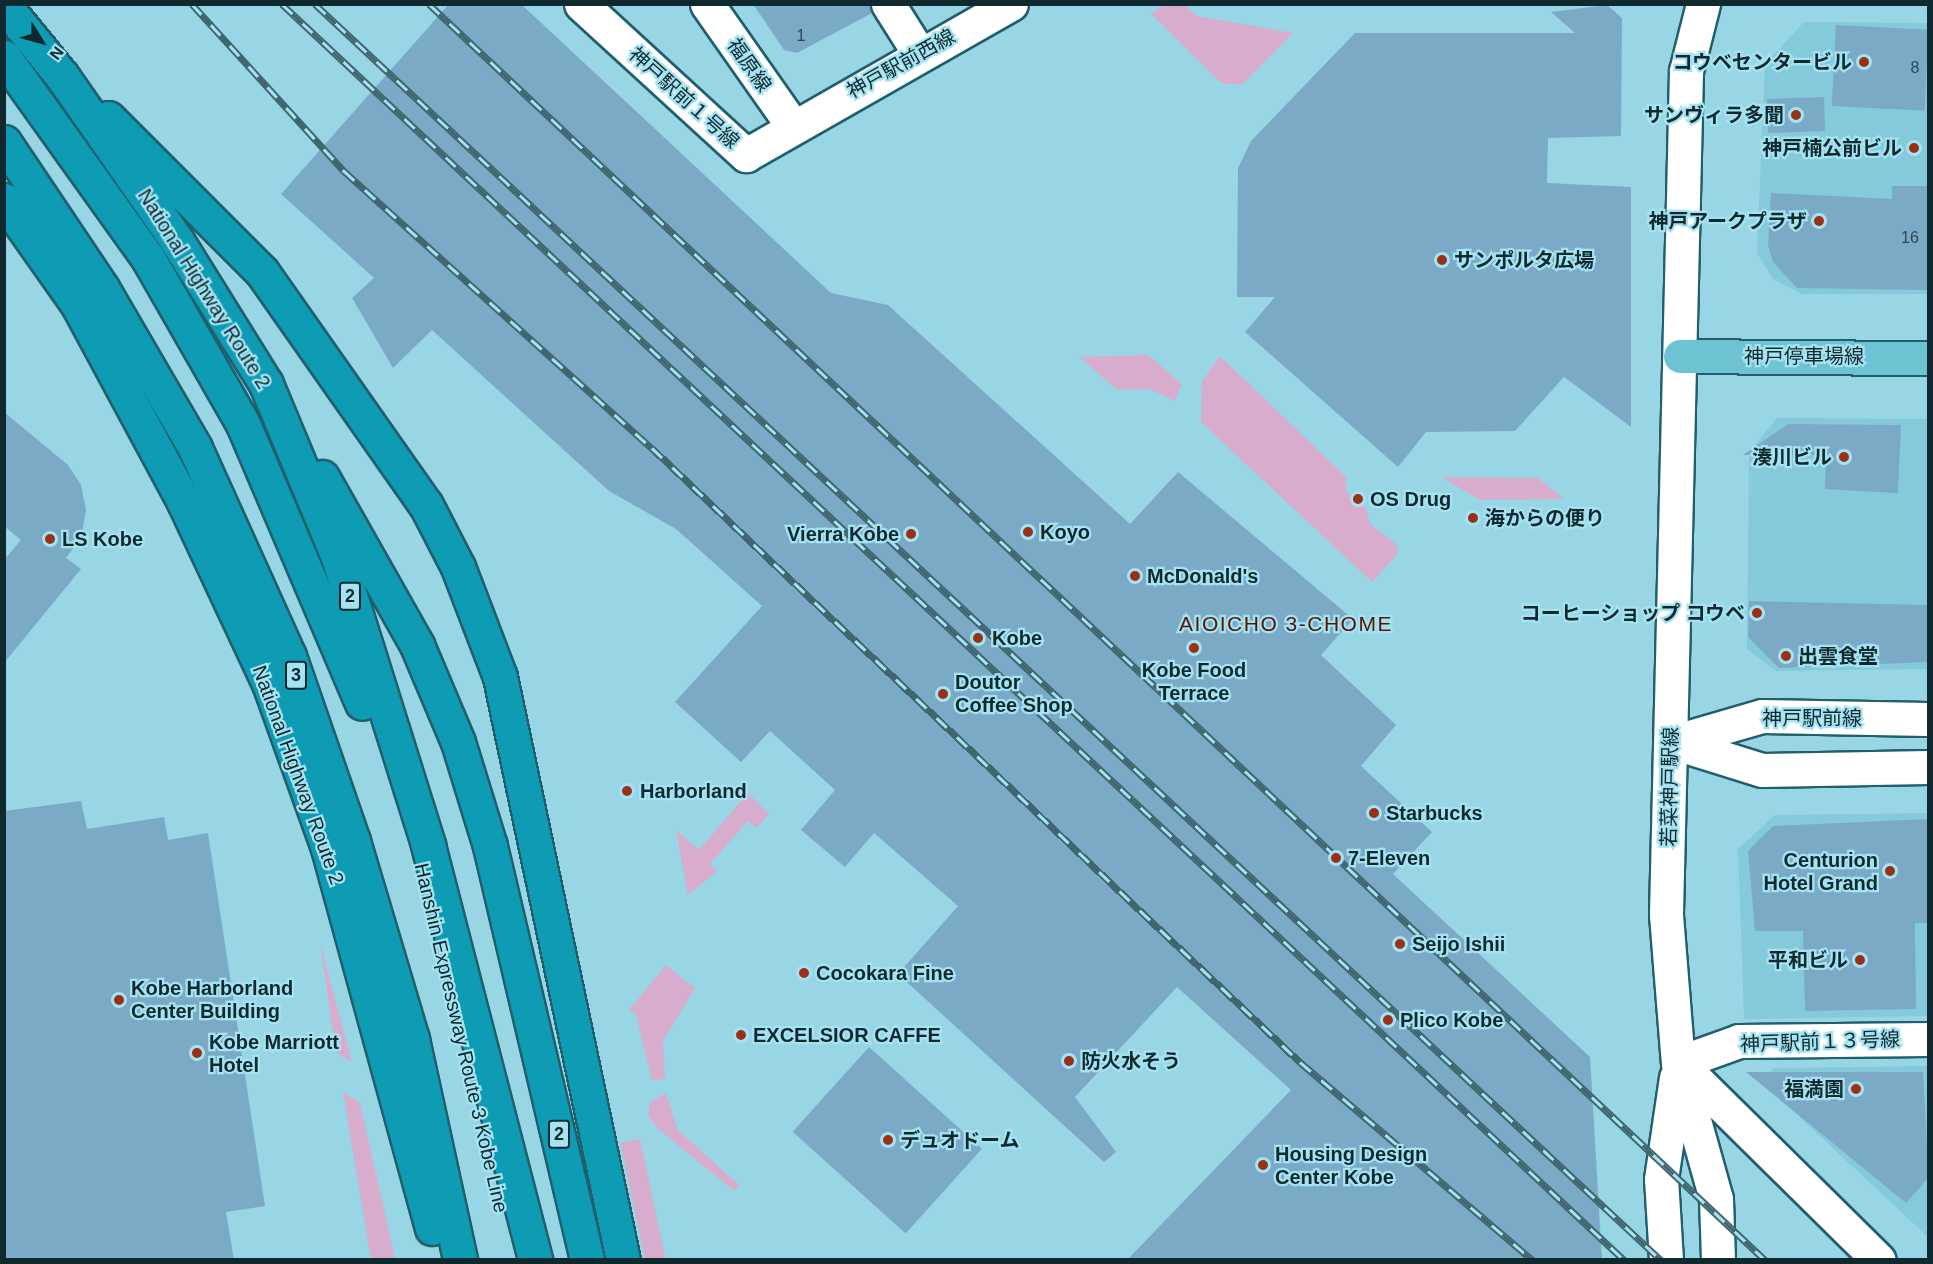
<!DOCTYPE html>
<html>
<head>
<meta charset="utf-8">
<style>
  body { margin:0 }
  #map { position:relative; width:1933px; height:1264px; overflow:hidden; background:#99d6e5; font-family:Helvetica,"Noto Sans JP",sans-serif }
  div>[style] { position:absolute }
  .built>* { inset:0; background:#84cadb }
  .green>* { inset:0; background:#d7accd; transform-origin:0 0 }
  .building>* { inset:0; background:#7baac7; transform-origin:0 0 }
  .roads { filter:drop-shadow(2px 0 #215f6d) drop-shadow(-2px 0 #215f6d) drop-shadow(0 2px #215f6d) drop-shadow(0 -2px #215f6d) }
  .minor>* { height:33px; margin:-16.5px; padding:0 16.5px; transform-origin:16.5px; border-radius:16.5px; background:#fff }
  .major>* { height:33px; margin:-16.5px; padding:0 16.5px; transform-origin:16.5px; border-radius:16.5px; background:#6ec3d2 }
  .highway>* { height:33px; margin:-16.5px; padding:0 16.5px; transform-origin:16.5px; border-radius:16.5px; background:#0e9bb4 }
  .rail>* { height:7px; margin-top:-3.5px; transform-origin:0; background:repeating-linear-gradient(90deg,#a5e3f2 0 14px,#40666f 0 28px); box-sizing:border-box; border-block:2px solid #40666f }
  .dots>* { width:16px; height:16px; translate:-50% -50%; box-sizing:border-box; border:3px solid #a5e3f2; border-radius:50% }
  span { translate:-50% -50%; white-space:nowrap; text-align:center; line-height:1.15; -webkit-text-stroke:4.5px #a5e3f2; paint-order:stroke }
  .number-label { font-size:16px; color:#2b4955 }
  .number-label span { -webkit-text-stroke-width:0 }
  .shield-label span { padding:2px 4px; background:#a5e3f2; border:2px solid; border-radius:4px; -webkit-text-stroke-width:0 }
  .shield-label { font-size:18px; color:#10292f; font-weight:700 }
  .poi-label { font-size:20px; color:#10292f; font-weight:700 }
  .right { translate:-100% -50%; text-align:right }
  .left { translate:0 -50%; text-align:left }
  .street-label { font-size:20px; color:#10292f }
  .neighbourhood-label { font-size:21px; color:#571505; letter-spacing:1.5px }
  .frame { position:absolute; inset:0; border:6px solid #10292f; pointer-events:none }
  .north { position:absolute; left:12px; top:12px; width:60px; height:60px; -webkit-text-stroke:4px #a5e3f2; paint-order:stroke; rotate:127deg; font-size:16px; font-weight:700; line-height:24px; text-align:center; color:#10292f }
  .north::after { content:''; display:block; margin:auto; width:21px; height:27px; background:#10292f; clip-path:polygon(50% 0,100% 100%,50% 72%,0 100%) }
</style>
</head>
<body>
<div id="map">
  <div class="built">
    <div style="clip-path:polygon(1804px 22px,1928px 23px,1928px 294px,1802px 294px,1773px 279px,1757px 253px,1765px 64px)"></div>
    <div style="clip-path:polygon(1777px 418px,1928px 419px,1928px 669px,1776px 671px,1747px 649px,1749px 452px)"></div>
    <div style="clip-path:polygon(1928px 813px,1928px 1016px,1744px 1019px,1738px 849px,1775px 815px)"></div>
    <div style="clip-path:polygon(1928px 1066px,1928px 1237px,1762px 1082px,1773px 1068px)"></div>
  </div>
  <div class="green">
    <div style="clip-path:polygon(1164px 5px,1185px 5px,1196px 16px,1293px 33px,1242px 85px,1221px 83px,1151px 14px)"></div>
    <div style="clip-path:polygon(1148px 355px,1182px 384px,1175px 401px,1149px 389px,1118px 390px,1079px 357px)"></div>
    <div style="clip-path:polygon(1220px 356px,1346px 477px,1346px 491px,1366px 509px,1370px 524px,1397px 545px,1397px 555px,1372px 582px,1201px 422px,1202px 381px)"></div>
    <div style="clip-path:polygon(1441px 477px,1538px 478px,1564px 499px,1480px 500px)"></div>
    <div style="clip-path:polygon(748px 793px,769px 814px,757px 828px,748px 821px,710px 864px,717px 871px,688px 895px,676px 830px,699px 850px)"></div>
    <div style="clip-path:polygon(320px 943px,352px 1062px,336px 1052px)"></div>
    <div style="clip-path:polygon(666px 965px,695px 988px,663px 1041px,665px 1079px,652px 1080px,636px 1014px,629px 1010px)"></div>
    <div style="clip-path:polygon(343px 1092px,360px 1103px,395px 1259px,371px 1259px)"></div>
    <div style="clip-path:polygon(666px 1093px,678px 1130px,739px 1185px,734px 1191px,657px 1128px,648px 1115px,650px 1102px)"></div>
    <div style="left:640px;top:1139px;width:123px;height:20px;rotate:78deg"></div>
  </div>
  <div class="building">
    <div style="clip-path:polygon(449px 4px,521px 4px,831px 293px,888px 305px,1130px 524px,1178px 472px,1353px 619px,1321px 655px,1396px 725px,1361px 766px,1432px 832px,1393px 874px,1590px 1057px,1602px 1260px,1127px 1260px,1291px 1090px,1177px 987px,1075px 1097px,1116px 1152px,1104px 1162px,898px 974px,958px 906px,874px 833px,845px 867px,801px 830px,835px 790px,770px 731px,741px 762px,675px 702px,762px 606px,676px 529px,609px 491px,432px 330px,393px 368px,352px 298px,374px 278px,281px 194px)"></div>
    <div style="clip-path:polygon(753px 4px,869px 4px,872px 13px,797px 53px,784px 50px)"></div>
    <div style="clip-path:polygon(1607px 5px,1622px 18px,1621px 136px,1548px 138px,1547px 183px,1631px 187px,1631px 427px,1564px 377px,1515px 431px,1426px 432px,1398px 467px,1245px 332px,1275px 297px,1237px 297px,1238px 168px,1251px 141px,1355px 33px,1575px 33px,1551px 12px)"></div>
    <div style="left:1836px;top:25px;width:93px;height:81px;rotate:3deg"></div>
    <div style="left:1824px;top:97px;width:34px;height:57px;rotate:88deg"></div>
    <div style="clip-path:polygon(1892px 186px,1929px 186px,1929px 290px,1797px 288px,1773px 262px,1768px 245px,1771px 193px,1892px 199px)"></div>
    <div style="clip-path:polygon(4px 412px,68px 465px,81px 485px,86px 510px,81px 538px,66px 558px,81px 569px,4px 663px,4px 560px,21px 540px,4px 526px)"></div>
    <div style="clip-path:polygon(1788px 424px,1901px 425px,1898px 493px,1825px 489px,1826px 455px,1743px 455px)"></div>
    <div style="clip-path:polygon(1749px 601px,1929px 605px,1929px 662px,1779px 668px,1748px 637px)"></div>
    <div style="clip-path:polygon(81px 801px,87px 829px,164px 817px,168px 840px,208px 833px,265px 1206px,226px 1212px,234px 1260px,4px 1260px,4px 811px)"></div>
    <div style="clip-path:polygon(1929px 819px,1929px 923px,1915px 923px,1916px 1009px,1805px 1011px,1803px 931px,1755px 931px,1748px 851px,1773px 826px)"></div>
    <div style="left:869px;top:1047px;width:152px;height:114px;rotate:42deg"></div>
    <div style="clip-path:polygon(1746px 1072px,1923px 1072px,1929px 1177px,1906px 1203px)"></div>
  </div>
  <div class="roads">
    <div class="minor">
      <div style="left:581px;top:4px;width:224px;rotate:42.5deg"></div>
      <div style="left:746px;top:155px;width:305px;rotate:-29.7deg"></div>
      <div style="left:707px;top:4px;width:148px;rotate:54.9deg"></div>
      <div style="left:888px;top:4px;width:58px;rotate:57.7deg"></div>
      <div style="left:1703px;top:4px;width:69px;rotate:104.2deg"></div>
      <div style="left:1686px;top:71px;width:844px;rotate:91.36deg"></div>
      <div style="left:1666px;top:915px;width:148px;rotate:85.4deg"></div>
      <div style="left:1678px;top:1063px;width:141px;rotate:74.4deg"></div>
      <div style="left:1716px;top:1199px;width:61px;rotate:88.1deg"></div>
      <div style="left:1672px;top:742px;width:94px;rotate:17.3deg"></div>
      <div style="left:1762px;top:770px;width:166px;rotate:-1deg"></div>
      <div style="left:1672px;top:742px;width:94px;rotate:-16.1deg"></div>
      <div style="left:1762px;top:716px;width:166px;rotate:1deg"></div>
      <div style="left:1678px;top:1063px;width:65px;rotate:-19.8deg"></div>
      <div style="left:1739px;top:1041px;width:189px;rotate:-0.6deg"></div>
      <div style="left:1680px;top:1064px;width:279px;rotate:44.6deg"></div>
      <div style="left:1666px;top:1260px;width:81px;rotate:-93.5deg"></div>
      <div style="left:1661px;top:1179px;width:103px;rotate:-81.6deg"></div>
    </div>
    <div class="major">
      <div style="left:1680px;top:356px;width:248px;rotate:0.5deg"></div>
    </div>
    <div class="highway">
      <div style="left:4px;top:5px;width:92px;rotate:50.8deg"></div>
      <div style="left:62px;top:76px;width:201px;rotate:55.1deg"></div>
      <div style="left:177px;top:241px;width:168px;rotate:58.1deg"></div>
      <div style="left:266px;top:384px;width:187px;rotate:67.4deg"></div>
      <div style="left:338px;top:557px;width:302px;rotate:72.6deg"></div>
      <div style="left:428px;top:845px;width:429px;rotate:75.5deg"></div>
      <div style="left:4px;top:57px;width:247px;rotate:54.4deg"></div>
      <div style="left:148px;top:258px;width:191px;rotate:60.2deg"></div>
      <div style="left:243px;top:424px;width:303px;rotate:66.9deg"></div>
      <div style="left:108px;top:118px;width:218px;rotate:45deg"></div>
      <div style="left:262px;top:272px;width:285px;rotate:54.9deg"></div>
      <div style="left:426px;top:505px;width:70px;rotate:62.7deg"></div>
      <div style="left:458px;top:567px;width:118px;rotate:69.1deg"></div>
      <div style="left:500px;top:677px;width:596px;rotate:78.09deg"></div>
      <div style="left:4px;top:142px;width:176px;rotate:56.1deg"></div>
      <div style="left:102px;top:288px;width:185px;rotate:59.8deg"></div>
      <div style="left:195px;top:448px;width:228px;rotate:65.7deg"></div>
      <div style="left:289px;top:656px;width:196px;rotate:70.9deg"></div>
      <div style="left:353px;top:841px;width:207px;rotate:73.4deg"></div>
      <div style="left:412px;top:1039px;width:226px;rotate:77.7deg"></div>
      <div style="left:4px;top:200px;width:128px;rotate:54.8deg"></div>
      <div style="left:78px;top:305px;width:224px;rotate:61.7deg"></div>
      <div style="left:184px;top:502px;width:203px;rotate:64.9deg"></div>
      <div style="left:270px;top:686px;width:172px;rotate:70.3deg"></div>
      <div style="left:328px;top:848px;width:394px;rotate:74.7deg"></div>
      <div style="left:322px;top:477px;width:193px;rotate:60.5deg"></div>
      <div style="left:417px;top:645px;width:105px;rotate:67.1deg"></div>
      <div style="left:458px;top:742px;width:109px;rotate:72.9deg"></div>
      <div style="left:490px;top:846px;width:425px;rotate:76.8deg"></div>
    </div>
  </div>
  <div class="rail">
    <div style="left:192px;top:4px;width:226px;rotate:47.7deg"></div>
    <div style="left:344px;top:171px;width:414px;rotate:42deg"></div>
    <div style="left:652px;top:448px;width:893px;rotate:43.46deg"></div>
    <div style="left:1300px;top:1062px;width:306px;rotate:40.4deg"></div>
    <div style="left:282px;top:4px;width:1838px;rotate:43.1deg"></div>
    <div style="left:315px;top:4px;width:1841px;rotate:43.02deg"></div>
    <div style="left:429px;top:4px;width:1834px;rotate:43.23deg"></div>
  </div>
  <div class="dots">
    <div style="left:1864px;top:62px;background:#9a3117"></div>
    <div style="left:1796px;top:115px;background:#9a3117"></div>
    <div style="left:1914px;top:148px;background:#9a3117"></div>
    <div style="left:1819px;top:221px;background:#9a3117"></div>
    <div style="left:1442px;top:260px;background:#9a3117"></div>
    <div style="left:1844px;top:457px;background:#9a3117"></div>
    <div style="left:1358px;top:499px;background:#9a3117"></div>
    <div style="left:1473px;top:518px;background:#9a3117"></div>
    <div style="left:1028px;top:532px;background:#9a3117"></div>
    <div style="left:911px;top:534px;background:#9a3117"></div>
    <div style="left:50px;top:539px;background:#9a3117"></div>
    <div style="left:1135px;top:576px;background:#9a3117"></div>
    <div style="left:1757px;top:613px;background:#9a3117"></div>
    <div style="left:978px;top:638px;background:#9a3117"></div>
    <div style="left:1194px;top:648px;background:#9a3117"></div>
    <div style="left:1786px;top:656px;background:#9a3117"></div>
    <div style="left:943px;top:694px;background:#9a3117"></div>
    <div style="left:627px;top:791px;background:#9a3117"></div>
    <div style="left:1374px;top:813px;background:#9a3117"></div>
    <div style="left:1336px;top:858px;background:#9a3117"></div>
    <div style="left:1890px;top:871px;background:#9a3117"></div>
    <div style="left:1400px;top:944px;background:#9a3117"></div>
    <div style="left:1860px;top:960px;background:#9a3117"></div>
    <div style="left:804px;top:973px;background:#9a3117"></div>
    <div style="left:119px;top:1000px;background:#9a3117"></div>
    <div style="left:1388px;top:1020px;background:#9a3117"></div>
    <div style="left:741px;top:1035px;background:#9a3117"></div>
    <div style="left:197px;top:1053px;background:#9a3117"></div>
    <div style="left:1069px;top:1061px;background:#9a3117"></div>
    <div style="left:1856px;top:1089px;background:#9a3117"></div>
    <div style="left:888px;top:1140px;background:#9a3117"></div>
    <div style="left:1263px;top:1165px;background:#9a3117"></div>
  </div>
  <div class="number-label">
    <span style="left:801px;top:36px">1</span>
    <span style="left:1915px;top:68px">8</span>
    <span style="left:1910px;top:238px">16</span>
  </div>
  <div class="shield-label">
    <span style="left:350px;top:596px">2</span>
    <span style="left:296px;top:675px">3</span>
    <span style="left:559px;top:1134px">2</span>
  </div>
  <div class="poi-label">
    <span class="right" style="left:1852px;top:62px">コウベセンタービル</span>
    <span class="right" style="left:1784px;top:115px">サンヴィラ多聞</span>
    <span class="right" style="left:1902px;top:148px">神戸楠公前ビル</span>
    <span class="right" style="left:1807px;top:221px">神戸アークプラザ</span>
    <span class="left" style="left:1454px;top:260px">サンポルタ広場</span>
    <span class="right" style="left:1832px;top:457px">湊川ビル</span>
    <span class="left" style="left:1370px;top:499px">OS Drug</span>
    <span class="left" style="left:1485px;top:518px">海からの便り</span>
    <span class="left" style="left:1040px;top:532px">Koyo</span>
    <span class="right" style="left:899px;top:534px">Vierra Kobe</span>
    <span class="left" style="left:62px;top:539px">LS Kobe</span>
    <span class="left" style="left:1147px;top:576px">McDonald's</span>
    <span class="right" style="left:1745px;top:613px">コーヒーショップ コウベ</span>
    <span class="left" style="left:992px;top:638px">Kobe</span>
    <span class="left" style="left:1798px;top:656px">出雲食堂</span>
    <span style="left:1194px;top:682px">Kobe Food<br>Terrace</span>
    <span class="left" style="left:955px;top:694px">Doutor<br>Coffee Shop</span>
    <span class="left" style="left:640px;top:791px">Harborland</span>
    <span class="left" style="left:1386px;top:813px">Starbucks</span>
    <span class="left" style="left:1348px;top:858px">7-Eleven</span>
    <span class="right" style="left:1878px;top:872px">Centurion<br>Hotel Grand</span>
    <span class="left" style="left:1412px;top:944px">Seijo Ishii</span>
    <span class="right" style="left:1848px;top:960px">平和ビル</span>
    <span class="left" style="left:816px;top:973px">Cocokara Fine</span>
    <span class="left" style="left:131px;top:1000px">Kobe Harborland<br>Center Building</span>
    <span class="left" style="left:1400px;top:1020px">Plico Kobe</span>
    <span class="left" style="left:753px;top:1035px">EXCELSIOR CAFFE</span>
    <span class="left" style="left:209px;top:1054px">Kobe Marriott<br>Hotel</span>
    <span class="left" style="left:1081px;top:1061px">防火水そう</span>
    <span class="right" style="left:1844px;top:1089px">福満園</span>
    <span class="left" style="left:900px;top:1140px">デュオドーム</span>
    <span class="left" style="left:1275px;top:1166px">Housing Design<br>Center Kobe</span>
  </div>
  <div class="street-label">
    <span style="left:901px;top:64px;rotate:-29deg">神戸駅前西線</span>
    <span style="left:749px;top:65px;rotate:55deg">福原線</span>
    <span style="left:684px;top:98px;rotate:42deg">神戸駅前１号線</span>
    <span style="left:204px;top:289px;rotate:58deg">National Highway Route 2</span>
    <span style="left:1804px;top:356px">神戸停車場線</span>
    <span style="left:1812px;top:718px">神戸駅前線</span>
    <span style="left:298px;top:775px;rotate:70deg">National Highway Route 2</span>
    <span style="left:1670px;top:787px;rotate:-89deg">若菜神戸駅線</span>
    <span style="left:461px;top:1038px;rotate:77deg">Hanshin Expressway Route 3 Kobe Line</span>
    <span style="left:1820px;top:1042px;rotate:-2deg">神戸駅前１３号線</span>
  </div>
  <div class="neighbourhood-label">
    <span style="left:1286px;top:624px">AIOICHO 3-CHOME</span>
  </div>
  <div class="frame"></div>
  <div class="north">N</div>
</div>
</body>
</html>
